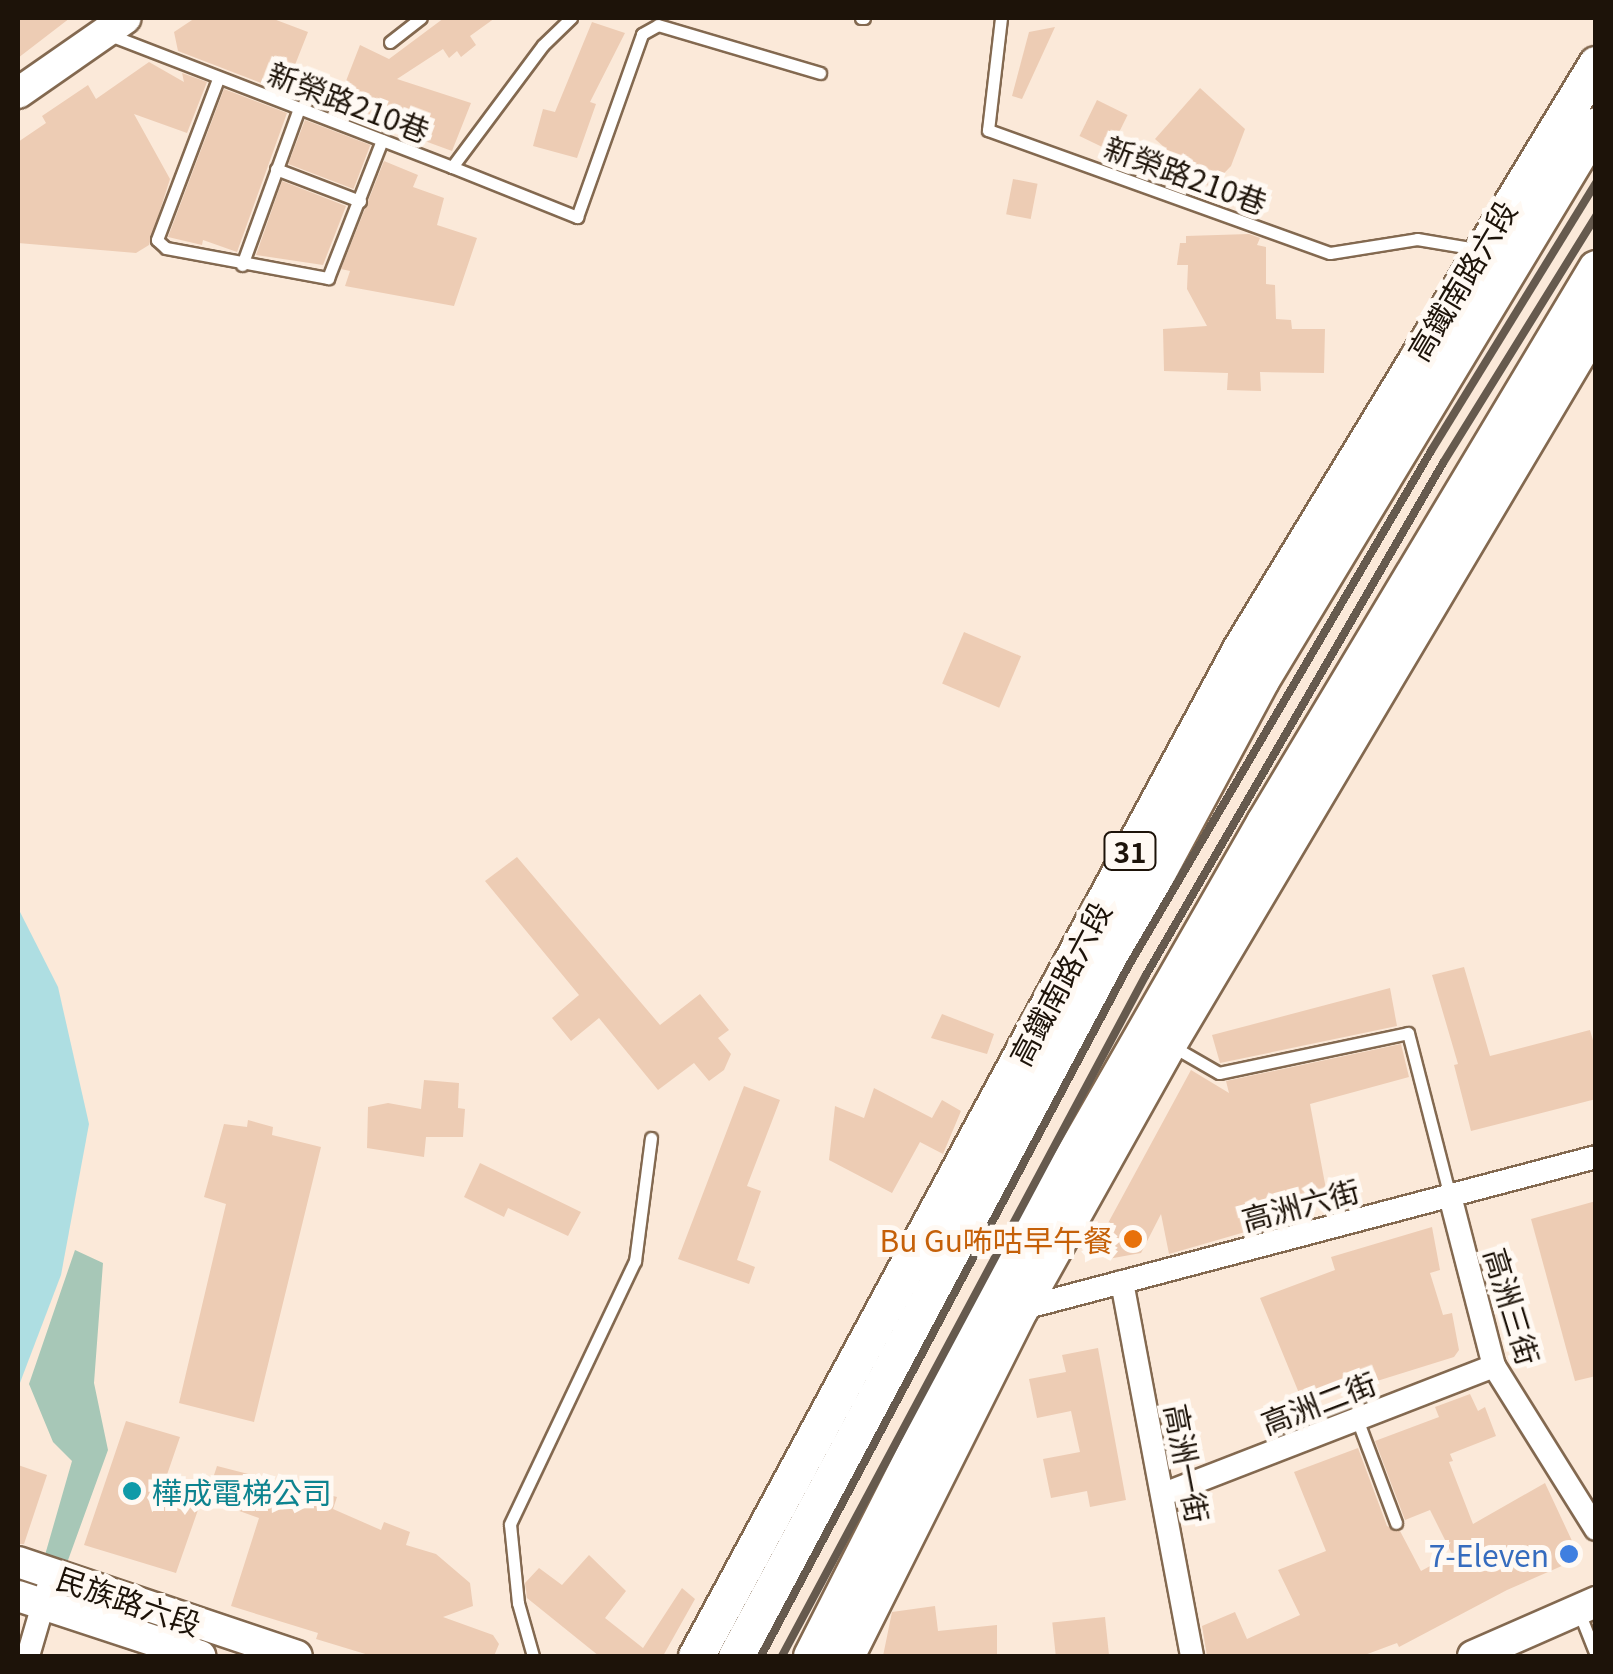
<!DOCTYPE html>
<html>
<head>
<meta charset="utf-8">
<style>
  body { margin:0 }
  #map { position:relative; width:1613px; height:1674px; overflow:hidden; background:#fbe9d9; font-family:Georgia,"Noto Sans TC",serif }
  div>[style] { position:absolute }
  .green>* { inset:0; background:#a7c7b7 }
  .water>* { inset:0; background:#aedee2 }
  .building>* { inset:0; background:#edccb4; transform-origin:0 0 }
  .roads { filter:drop-shadow(2px 0 #836950) drop-shadow(-2px 0 #836950) drop-shadow(0 2px #836950) drop-shadow(0 -2px #836950) }
  .lane>* { height:11px; margin:-5.5px; padding:0 5.5px; transform-origin:5.5px; border-radius:5.5px; background:#fff }
  .street>* { height:22px; margin:-11px; padding:0 11px; transform-origin:11px; border-radius:11px; background:#fff }
  .secondary>* { height:30px; margin:-15px; padding:0 15px; transform-origin:15px; border-radius:15px; background:#fff }
  .primary>* { height:35px; margin:-17.5px; padding:0 17.5px; transform-origin:17.5px; border-radius:17.5px; background:#fff }
  .rail>* { height:8px; margin:-4px; padding:0 4px; transform-origin:4px; border-radius:4px; background:#665a4e }
  .dots>* { width:28px; height:28px; translate:-50% -50%; box-sizing:border-box; border:5px solid #fff9f3; border-radius:50% }
  span { translate:-50% -50%; white-space:nowrap; text-align:center; line-height:1.15; -webkit-text-stroke:10px #fff9f3; paint-order:stroke }
  .shield-label span { padding:2px 8px; background:#fff9f3; border:2px solid; border-radius:8px; -webkit-text-stroke-width:0 }
  .shield-label { font-size:28px; color:#1d1309; font-weight:700 }
  .street-label { font-size:30px; color:#1d1309 }
  .food-label { font-size:30px; color:#c56008 }
  .right { translate:-100% -50%; text-align:right }
  .culture-label { font-size:30px; color:#0d838f }
  .left { translate:0 -50%; text-align:left }
  .shop-label { font-size:30px; color:#366cbe }
  .frame { position:absolute; inset:0; border:20px solid #1d1309; pointer-events:none }
</style>
</head>
<body>
<div id="map">
  <div class="green">
    <div style="clip-path:polygon(75px 1250px,103px 1263px,94px 1383px,108px 1450px,67px 1563px,45px 1555px,72px 1461px,53px 1442px,29px 1384px)"></div>
  </div>
  <div class="water">
    <div style="clip-path:polygon(18px 908px,58px 987px,89px 1124px,61px 1275px,18px 1388px)"></div>
  </div>
  <div class="building">
    <div style="clip-path:polygon(18px 18px,70px 18px,18px 58px)"></div>
    <div style="clip-path:polygon(195px 18px,271px 18px,308px 32px,291px 75px,294px 76px,291px 85px,339px 99px,360px 45px,389px 59px,444px 18px,495px 18px,470px 36px,476px 45px,461px 57px,457px 51px,449px 58px,443px 49px,397px 79px,471px 103px,452px 151px,422px 140px,416px 130px,388px 120px,383px 130px,178px 51px,174px 32px)"></div>
    <div style="clip-path:polygon(592px 22px,625px 33px,590px 102px,596px 104px,577px 158px,533px 146px,543px 109px,555px 112px)"></div>
    <div style="clip-path:polygon(1055px 27px,1022px 99px,1012px 96px,1029px 32px)"></div>
    <div style="clip-path:polygon(149px 62px,184px 82px,182px 73px,207px 82px,187px 133px,134px 114px,170px 179px,149px 245px,136px 253px,18px 243px,18px 142px,46px 123px,42px 116px,88px 85px,96px 99px)"></div>
    <div style="clip-path:polygon(1200px 88px,1245px 129px,1231px 166px,1210px 188px,1155px 139px)"></div>
    <div style="clip-path:polygon(224px 89px,287px 113px,237px 252px,203px 240px,202px 245px,168px 237px)"></div>
    <div style="left:1097px;top:100px;width:34px;height:40px;rotate:26deg"></div>
    <div style="left:305px;top:120px;width:70px;height:47px;rotate:21deg"></div>
    <div style="clip-path:polygon(384px 161px,418px 175px,413px 187px,444px 198px,437px 225px,477px 238px,454px 306px,345px 286px,350px 271px,341px 269px)"></div>
    <div style="left:1013px;top:179px;width:25px;height:36px;rotate:11deg"></div>
    <div style="clip-path:polygon(282px 181px,346px 206px,323px 265px,256px 255px)"></div>
    <div style="clip-path:polygon(1249px 234px,1260px 238px,1257px 245px,1266px 247px,1266px 284px,1275px 285px,1276px 319px,1291px 320px,1292px 329px,1325px 329px,1324px 373px,1260px 372px,1261px 391px,1227px 390px,1228px 373px,1164px 371px,1163px 329px,1207px 326px,1187px 289px,1188px 265px,1177px 265px,1180px 243px,1186px 243px,1186px 236px)"></div>
    <div style="left:964px;top:632px;width:62px;height:56px;rotate:23deg"></div>
    <div style="clip-path:polygon(517px 857px,660px 1025px,700px 994px,729px 1030px,718px 1038px,731px 1054px,724px 1070px,709px 1081px,694px 1063px,658px 1090px,599px 1018px,571px 1041px,552px 1018px,579px 995px,485px 881px)"></div>
    <div style="clip-path:polygon(1464px 967px,1490px 1056px,1590px 1030px,1596px 1051px,1596px 1099px,1471px 1131px,1454px 1065px,1458px 1064px,1432px 975px)"></div>
    <div style="clip-path:polygon(1390px 988px,1397px 1026px,1220px 1063px,1212px 1035px)"></div>
    <div style="clip-path:polygon(942px 1014px,994px 1034px,987px 1054px,931px 1038px)"></div>
    <div style="clip-path:polygon(1401px 1044px,1409px 1077px,1310px 1104px,1326px 1189px,1284px 1201px,1287px 1220px,1169px 1254px,1161px 1214px,1141px 1253px,1108px 1259px,1094px 1249px,1191px 1070px,1229px 1093px,1226px 1081px)"></div>
    <div style="clip-path:polygon(424px 1080px,459px 1083px,458px 1108px,465px 1109px,463px 1137px,426px 1137px,424px 1157px,367px 1148px,368px 1107px,388px 1103px,421px 1109px)"></div>
    <div style="clip-path:polygon(744px 1086px,780px 1100px,747px 1186px,761px 1191px,737px 1260px,755px 1267px,749px 1284px,678px 1259px)"></div>
    <div style="clip-path:polygon(874px 1088px,932px 1118px,942px 1100px,961px 1111px,943px 1154px,920px 1142px,892px 1193px,829px 1160px,835px 1106px,864px 1118px)"></div>
    <div style="clip-path:polygon(248px 1120px,273px 1127px,272px 1135px,321px 1147px,254px 1422px,179px 1403px,226px 1204px,204px 1197px,224px 1124px,247px 1127px)"></div>
    <div style="clip-path:polygon(480px 1163px,581px 1212px,568px 1236px,508px 1208px,504px 1217px,464px 1197px)"></div>
    <div style="clip-path:polygon(1596px 1201px,1596px 1376px,1575px 1381px,1531px 1219px)"></div>
    <div style="clip-path:polygon(1432px 1227px,1440px 1270px,1430px 1273px,1443px 1315px,1452px 1313px,1459px 1350px,1454px 1357px,1377px 1381px,1374px 1371px,1301px 1398px,1260px 1298px,1335px 1270px,1331px 1257px)"></div>
    <div style="clip-path:polygon(1098px 1348px,1126px 1500px,1090px 1507px,1087px 1491px,1051px 1498px,1043px 1459px,1080px 1452px,1071px 1411px,1037px 1418px,1029px 1379px,1066px 1372px,1062px 1355px)"></div>
    <div style="clip-path:polygon(1470px 1394px,1478px 1411px,1485px 1407px,1496px 1436px,1450px 1454px,1453px 1461px,1449px 1462px,1473px 1524px,1545px 1483px,1580px 1558px,1507px 1590px,1399px 1647px,1397px 1643px,1362px 1656px,1207px 1656px,1202px 1626px,1235px 1612px,1247px 1639px,1300px 1615px,1278px 1570px,1326px 1551px,1294px 1472px,1358px 1448px,1387px 1526px,1400px 1531px,1421px 1571px,1452px 1554px,1430px 1510px,1405px 1520px,1375px 1441px,1439px 1417px,1435px 1407px)"></div>
    <div style="clip-path:polygon(126px 1421px,180px 1437px,160px 1495px,199px 1507px,176px 1573px,84px 1545px)"></div>
    <div style="clip-path:polygon(18px 1465px,47px 1475px,24px 1544px,18px 1544px)"></div>
    <div style="clip-path:polygon(217px 1466px,337px 1497px,333px 1509px,381px 1530px,384px 1522px,410px 1532px,406px 1545px,436px 1554px,470px 1583px,473px 1606px,443px 1617px,493px 1635px,499px 1644px,494px 1656px,372px 1656px,316px 1639px,318px 1633px,231px 1606px,259px 1518px,206px 1499px)"></div>
    <div style="clip-path:polygon(589px 1555px,626px 1591px,605px 1618px,643px 1648px,682px 1588px,695px 1599px,663px 1656px,599px 1656px,527px 1598px,525px 1583px,539px 1568px,562px 1585px)"></div>
    <div style="clip-path:polygon(935px 1606px,938px 1631px,997px 1625px,997px 1656px,883px 1656px,892px 1612px)"></div>
    <div style="left:1105px;top:1617px;width:39px;height:53px;rotate:84deg"></div>
  </div>
  <div class="roads">
    <div class="lane">
      <div style="left:861px;top:18px;width:3px"></div>
      <div style="left:1001px;top:18px;width:113px;rotate:96.6deg"></div>
      <div style="left:988px;top:130px;width:363px;rotate:19.8deg"></div>
      <div style="left:1330px;top:253px;width:88px;rotate:-9.1deg"></div>
      <div style="left:1417px;top:239px;width:61px;rotate:9.5deg"></div>
      <div style="left:110px;top:35px;width:367px;rotate:21.1deg"></div>
      <div style="left:452px;top:167px;width:152px;rotate:-53.3deg"></div>
      <div style="left:543px;top:45px;width:39px;rotate:-44deg"></div>
      <div style="left:390px;top:42px;width:39px;rotate:-38deg"></div>
      <div style="left:218px;top:79px;width:172px;rotate:110.8deg"></div>
      <div style="left:157px;top:240px;width:12px;rotate:42deg"></div>
      <div style="left:166px;top:248px;width:165px;rotate:10.5deg"></div>
      <div style="left:328px;top:278px;width:148px;rotate:-68.6deg"></div>
      <div style="left:452px;top:167px;width:135px;rotate:21.8deg"></div>
      <div style="left:577px;top:217px;width:194px;rotate:-70.4deg"></div>
      <div style="left:642px;top:34px;width:18px;rotate:-29deg"></div>
      <div style="left:658px;top:25px;width:169px;rotate:16.5deg"></div>
      <div style="left:276px;top:169px;width:90px;rotate:20.9deg"></div>
      <div style="left:242px;top:265px;width:167px;rotate:-70deg"></div>
      <div style="left:1172px;top:1046px;width:54px;rotate:29.9deg"></div>
      <div style="left:1219px;top:1073px;width:193px;rotate:-11.9deg"></div>
      <div style="left:1408px;top:1033px;width:168px;rotate:75.6deg"></div>
      <div style="left:1357px;top:1419px;width:111px;rotate:69.4deg"></div>
      <div style="left:1579px;top:1612px;width:46px;rotate:68.4deg"></div>
      <div style="left:533px;top:1656px;width:55px;rotate:-105.8deg"></div>
      <div style="left:518px;top:1603px;width:79px;rotate:-95.8deg"></div>
      <div style="left:510px;top:1524px;width:291px;rotate:-64.6deg"></div>
      <div style="left:635px;top:1261px;width:124px;rotate:-82.6deg"></div>
    </div>
    <div class="street">
      <div style="left:1450px;top:1196px;width:176px;rotate:75.5deg"></div>
      <div style="left:1494px;top:1366px;width:192px;rotate:58deg"></div>
      <div style="left:1122px;top:1282px;width:380px;rotate:79.4deg"></div>
      <div style="left:1020px;top:1309px;width:596px;rotate:-14.78deg"></div>
      <div style="left:1164px;top:1494px;width:354px;rotate:-21.2deg"></div>
      <div style="left:28px;top:1656px;width:85px;rotate:-73.7deg"></div>
    </div>
    <div class="secondary">
      <div style="left:18px;top:93px;width:131px;rotate:-34.8deg"></div>
      <div style="left:18px;top:1562px;width:294px;rotate:18.6deg"></div>
      <div style="left:18px;top:1596px;width:192px;rotate:18.2deg"></div>
      <div style="left:1473px;top:1656px;width:134px;rotate:-23.7deg"></div>
    </div>
    <div class="primary">
      <div style="left:696px;top:1656px;width:1145px;rotate:-61.62deg"></div>
      <div style="left:1240px;top:649px;width:685px;rotate:-58.68deg"></div>
      <div style="left:736px;top:1656px;width:1108px;rotate:-61.72deg"></div>
      <div style="left:1261px;top:680px;width:648px;rotate:-58.88deg"></div>
      <div style="left:811px;top:1656px;width:418px;rotate:-63.1deg"></div>
      <div style="left:1000px;top:1283px;width:531px;rotate:-60.2deg"></div>
      <div style="left:1264px;top:822px;width:646px;rotate:-59.07deg"></div>
      <div style="left:846px;top:1656px;width:388px;rotate:-63.4deg"></div>
      <div style="left:1020px;top:1309px;width:304px;rotate:-60.8deg"></div>
      <div style="left:1168px;top:1044px;width:838px;rotate:-59.31deg"></div>
    </div>
  </div>
  <div class="rail">
    <div style="left:761px;top:1656px;width:783px;rotate:-61.96deg"></div>
    <div style="left:1129px;top:965px;width:596px;rotate:-59.56deg"></div>
    <div style="left:1431px;top:451px;width:315px;rotate:-58.4deg"></div>
    <div style="left:782px;top:1656px;width:772px;rotate:-61.88deg"></div>
    <div style="left:1146px;top:975px;width:592px;rotate:-59.88deg"></div>
    <div style="left:1443px;top:463px;width:291px;rotate:-58.2deg"></div>
  </div>
  <div class="dots">
    <div style="left:1133px;top:1239px;background:#e8710a"></div>
    <div style="left:132px;top:1491px;background:#0f9aa8"></div>
    <div style="left:1569px;top:1554px;background:#3f7fe0"></div>
  </div>
  <div class="shield-label">
    <span style="left:1130px;top:851px">31</span>
  </div>
  <div class="street-label">
    <span style="left:349px;top:101px;rotate:21deg">新榮路210巷</span>
    <span style="left:1186px;top:174px;rotate:20deg">新榮路210巷</span>
    <span style="left:1461px;top:280px;rotate:-59deg">高鐵南路六段</span>
    <span style="left:1059px;top:983px;rotate:-62deg">高鐵南路六段</span>
    <span style="left:1300px;top:1204px;rotate:-15deg">高洲六街</span>
    <span style="left:1513px;top:1306px;rotate:73deg">高洲三街</span>
    <span style="left:1318px;top:1402px;rotate:-21deg">高洲二街</span>
    <span style="left:1188px;top:1463px;rotate:79deg">高洲一街</span>
    <span style="left:129px;top:1600px;rotate:19deg">民族路六段</span>
  </div>
  <div class="food-label">
    <span class="right" style="left:1113px;top:1239px">Bu Gu咘咕早午餐</span>
  </div>
  <div class="culture-label">
    <span class="left" style="left:152px;top:1491px">樺成電梯公司</span>
  </div>
  <div class="shop-label">
    <span class="right" style="left:1549px;top:1554px">7-Eleven</span>
  </div>
  <div class="frame"></div>
</div>
</body>
</html>
